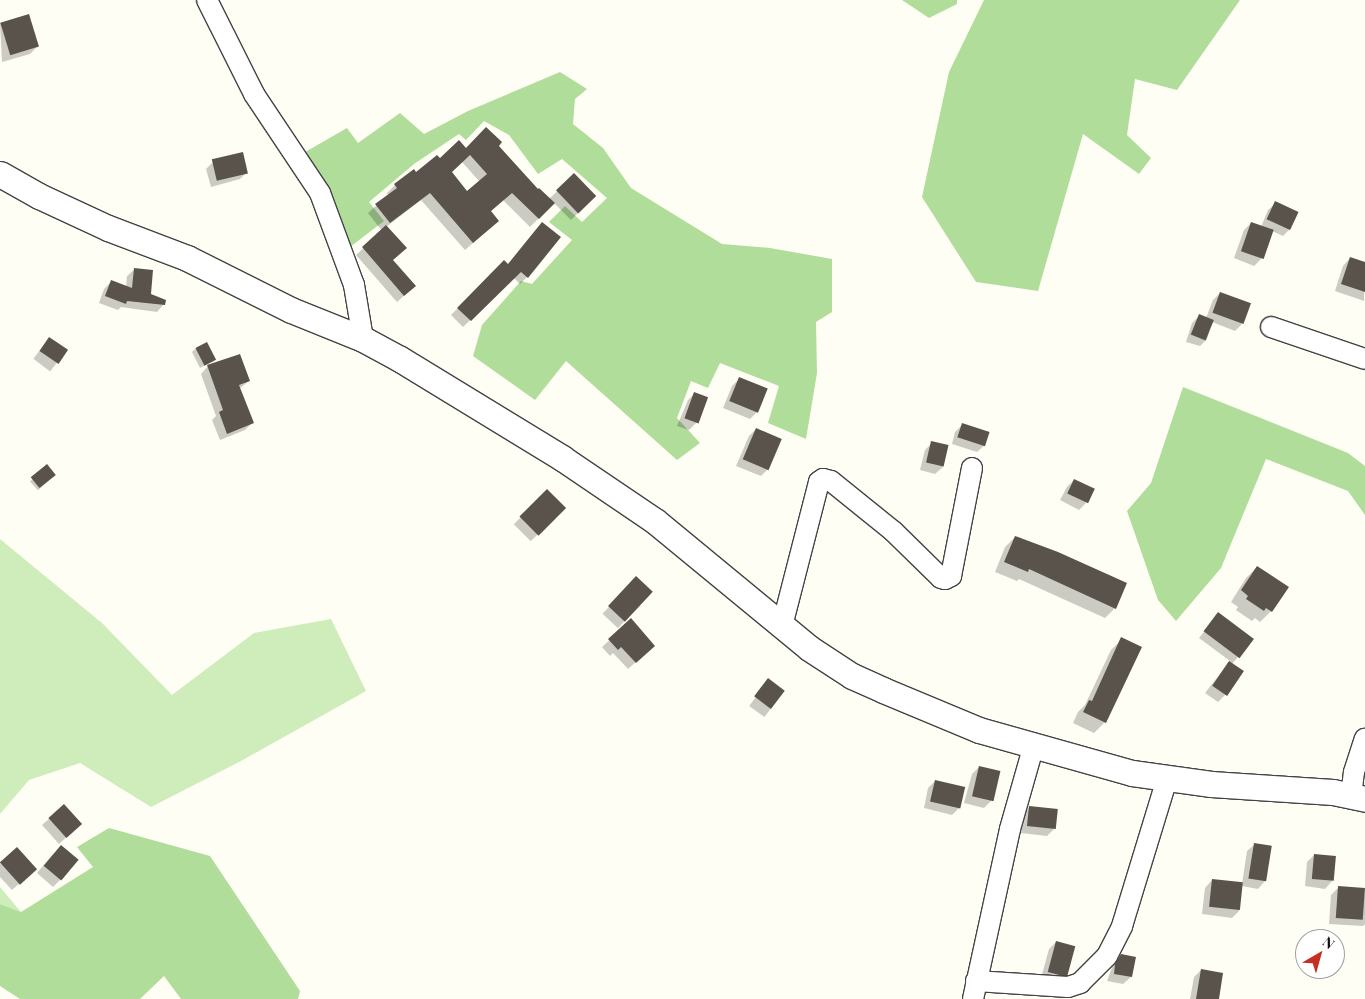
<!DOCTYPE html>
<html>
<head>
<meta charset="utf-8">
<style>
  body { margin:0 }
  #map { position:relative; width:1365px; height:999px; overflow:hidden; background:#fffef4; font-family:"Playfair Display",serif }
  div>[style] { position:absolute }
  .green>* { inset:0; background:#cfecbb }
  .forest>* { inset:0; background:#b0dd9a }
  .shadow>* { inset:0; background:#0003; transform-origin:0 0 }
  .building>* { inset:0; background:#5a534c; transform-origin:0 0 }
  .roads { filter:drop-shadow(1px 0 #444) drop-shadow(-1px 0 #444) drop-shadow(0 1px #444) drop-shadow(0 -1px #444) }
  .minor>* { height:20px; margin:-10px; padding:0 10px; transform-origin:10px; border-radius:10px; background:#fff }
  .tertiary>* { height:25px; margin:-12.5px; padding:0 12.5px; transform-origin:12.5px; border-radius:12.5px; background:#fff }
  span { translate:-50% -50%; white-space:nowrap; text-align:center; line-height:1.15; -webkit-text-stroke:5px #fff; paint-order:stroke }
  .north { position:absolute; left:1295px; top:929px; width:50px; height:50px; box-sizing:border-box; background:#fff; border:1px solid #a0a0a0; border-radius:50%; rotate:38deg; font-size:14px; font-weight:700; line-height:20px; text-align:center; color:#111 }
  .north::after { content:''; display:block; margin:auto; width:18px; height:22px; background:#c72e22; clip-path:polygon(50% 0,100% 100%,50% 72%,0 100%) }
</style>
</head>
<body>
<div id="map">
  <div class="green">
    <div style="clip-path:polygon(0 539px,102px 623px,172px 695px,254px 633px,331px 619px,366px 691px,241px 761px,151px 807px,80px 763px,29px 780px,0 814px)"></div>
    <div style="clip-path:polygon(0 887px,21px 912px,0 904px)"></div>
  </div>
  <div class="forest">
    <div style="clip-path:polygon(902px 0,957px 0,957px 4px,929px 18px)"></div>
    <div style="clip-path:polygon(984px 0,1240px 0,1177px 90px,1135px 79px,1127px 135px,1151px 158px,1139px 174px,1083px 134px,1038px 291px,976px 282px,922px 197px,949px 72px)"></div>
    <div style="clip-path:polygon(560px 72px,587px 89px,575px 99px,573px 124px,603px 148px,631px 188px,722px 244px,770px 248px,832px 259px,832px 312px,816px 322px,817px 373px,806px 439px,768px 423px,779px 386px,720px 363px,708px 388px,691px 381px,677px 418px,700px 443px,677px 460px,566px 361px,535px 400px,473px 356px,482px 325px,521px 281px,532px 284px,572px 240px,549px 222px,565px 206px,582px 222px,607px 198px,562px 159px,538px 174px,509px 135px,484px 121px,466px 140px,459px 134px,414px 164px,369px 202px,384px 221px,350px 247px,300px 155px,347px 128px,358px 143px,400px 113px,424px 134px,468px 111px)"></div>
    <div style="clip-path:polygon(1183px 387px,1348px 453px,1365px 466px,1365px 515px,1348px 491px,1266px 459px,1221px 568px,1176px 621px,1158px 600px,1127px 511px,1151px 483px)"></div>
    <div style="clip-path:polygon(109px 828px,210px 856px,300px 991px,298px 999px,181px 999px,164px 976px,140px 999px,20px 999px,0 986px,0 904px,21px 912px,93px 867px,77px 847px)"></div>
  </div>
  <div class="shadow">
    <div style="clip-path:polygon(28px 15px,37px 47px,30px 54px,2px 62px,0 23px)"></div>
    <div style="clip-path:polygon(evenodd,497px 146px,538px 191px,549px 199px,574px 175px,595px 196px,571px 220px,554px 203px,530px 227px,503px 200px,490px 212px,489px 229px,465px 250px,421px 200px,386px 227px,392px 260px,407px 293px,397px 302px,356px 255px,382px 231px,368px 213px,388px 195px,387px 193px,395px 185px,414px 171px,416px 174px,439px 160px,466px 149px,497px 146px,462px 162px,480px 182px,467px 193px,450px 173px,462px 162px)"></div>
    <div style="clip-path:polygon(213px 162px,247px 172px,240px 179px,211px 187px,206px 169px)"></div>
    <div style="clip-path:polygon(1276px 203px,1290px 229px,1283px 236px,1272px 231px,1261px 259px,1254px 266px,1234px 258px,1244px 230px,1251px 223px,1261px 227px,1268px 210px)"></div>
    <div style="clip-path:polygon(535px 231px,527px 277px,520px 284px,514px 278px,463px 327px,451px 315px,504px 262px,508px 265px)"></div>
    <div style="clip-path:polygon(1350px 258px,1365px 263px,1364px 301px,1335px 291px,1343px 266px)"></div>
    <div style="clip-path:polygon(135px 269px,149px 295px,164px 304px,157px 312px,121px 307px,118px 310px,99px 303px,104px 289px,111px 282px,126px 287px,127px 276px)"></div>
    <div style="clip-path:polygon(1220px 293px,1242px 324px,1235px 331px,1212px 322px,1207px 339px,1200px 346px,1186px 342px,1192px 323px,1199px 316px,1206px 318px,1213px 300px)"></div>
    <div style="left:49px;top:338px;width:21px;height:26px;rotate:37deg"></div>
    <div style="clip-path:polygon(195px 349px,214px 360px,200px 368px,192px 352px)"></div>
    <div style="clip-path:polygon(208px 366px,249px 381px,239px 389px,252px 423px,245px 430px,220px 440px,212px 420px,216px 416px,201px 374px)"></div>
    <div style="clip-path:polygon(739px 379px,757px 412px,750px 419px,723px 408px,732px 386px)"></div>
    <div style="clip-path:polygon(695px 393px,696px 423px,689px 430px,677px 426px,688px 400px)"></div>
    <div style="clip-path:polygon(962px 425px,988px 432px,985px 445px,977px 452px,952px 444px,955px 432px)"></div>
    <div style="clip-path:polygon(756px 429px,768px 469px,761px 476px,736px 466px,749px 436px)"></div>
    <div style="clip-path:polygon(932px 443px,947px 446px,943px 467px,935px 474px,920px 470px,925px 450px)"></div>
    <div style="left:47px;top:466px;width:12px;height:23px;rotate:48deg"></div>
    <div style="clip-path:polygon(1074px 480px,1086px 503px,1079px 510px,1060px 500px,1067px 487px)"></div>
    <div style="left:547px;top:491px;width:24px;height:47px;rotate:45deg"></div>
    <div style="clip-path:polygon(1015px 537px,1115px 608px,1105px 618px,1019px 579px,1017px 581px,995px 572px,1005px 547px)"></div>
    <div style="clip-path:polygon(1257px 567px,1271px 611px,1260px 622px,1255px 618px,1252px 621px,1236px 610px,1238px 607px,1231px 602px,1246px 578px)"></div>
    <div style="left:636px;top:578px;width:21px;height:49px;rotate:43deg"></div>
    <div style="clip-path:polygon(1218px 614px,1238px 657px,1232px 664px,1225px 695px,1218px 702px,1205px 693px,1230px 661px,1199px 638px)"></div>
    <div style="clip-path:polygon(631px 620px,646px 653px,628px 669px,613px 653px,610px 656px,602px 647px)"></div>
    <div style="clip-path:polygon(1122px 639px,1105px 722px,1094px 733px,1073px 723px,1078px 712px,1085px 705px,1111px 650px)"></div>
    <div style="left:768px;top:680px;width:19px;height:32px;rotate:36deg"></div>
    <div style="clip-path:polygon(979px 767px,991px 801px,984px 808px,964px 803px,972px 774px)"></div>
    <div style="clip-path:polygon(935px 781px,959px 808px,952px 815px,924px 808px,928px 788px)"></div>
    <div style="clip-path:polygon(64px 806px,73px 831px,59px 844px,42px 825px)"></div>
    <div style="clip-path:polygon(1030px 807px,1054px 829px,1047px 836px,1021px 833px,1022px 815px)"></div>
    <div style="clip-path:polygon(1255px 844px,1265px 881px,1258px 889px,1242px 886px,1239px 911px,1232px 918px,1202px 914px,1205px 888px,1212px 880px,1242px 884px,1247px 851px)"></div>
    <div style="clip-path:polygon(17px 849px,28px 876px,12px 890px,0 877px,0 864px)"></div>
    <div style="clip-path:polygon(54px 853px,60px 880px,53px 887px,37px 873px)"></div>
    <div style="clip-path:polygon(1314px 855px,1332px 881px,1325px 889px,1305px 886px,1307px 862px)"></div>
    <div style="clip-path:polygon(1338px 888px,1365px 889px,1365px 924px,1363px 926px,1329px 924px,1331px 895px)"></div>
    <div style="clip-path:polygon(1056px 942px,1067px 974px,1059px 981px,1041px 978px,1049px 949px)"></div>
    <div style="clip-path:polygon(1122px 955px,1131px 977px,1123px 984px,1107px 981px,1114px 962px)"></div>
    <div style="clip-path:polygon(1201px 970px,1217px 999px,1190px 999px,1194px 977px)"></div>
  </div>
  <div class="building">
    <div style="left:29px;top:14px;width:34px;height:30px;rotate:73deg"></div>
    <div style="clip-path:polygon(evenodd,486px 127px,502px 142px,499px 146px,538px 189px,539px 188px,555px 203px,539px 219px,512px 193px,491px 211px,499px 221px,473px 243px,430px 193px,390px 223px,375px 204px,397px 188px,394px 184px,414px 169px,416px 172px,437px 155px,440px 158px,459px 140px,466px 148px,486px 127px,470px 155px,487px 174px,467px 191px,452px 172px,470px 155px)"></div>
    <div style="left:243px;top:152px;width:22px;height:32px;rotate:77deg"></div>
    <div style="left:574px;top:173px;width:32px;height:25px;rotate:46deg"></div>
    <div style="left:1275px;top:201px;width:26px;height:20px;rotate:25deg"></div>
    <div style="clip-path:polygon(542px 222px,561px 237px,528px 278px,521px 272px,471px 321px,457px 308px,504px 260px,508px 264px)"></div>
    <div style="left:1251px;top:222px;width:24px;height:31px;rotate:19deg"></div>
    <div style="clip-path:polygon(386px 225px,407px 248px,393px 260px,416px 286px,404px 296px,362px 247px)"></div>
    <div style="clip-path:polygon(1350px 257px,1365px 262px,1365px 292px,1341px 284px)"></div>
    <div style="clip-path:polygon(134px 268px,153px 270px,151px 294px,166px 300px,165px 305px,127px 301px,126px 304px,105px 296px,111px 280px,132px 288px)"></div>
    <div style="left:1220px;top:292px;width:33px;height:22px;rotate:20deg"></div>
    <div style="left:1199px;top:314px;width:16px;height:22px;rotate:22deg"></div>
    <div style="left:49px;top:337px;width:23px;height:17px;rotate:34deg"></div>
    <div style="left:207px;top:342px;width:20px;height:13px;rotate:63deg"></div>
    <div style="clip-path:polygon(240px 354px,250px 381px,239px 385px,254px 423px,227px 434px,219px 412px,223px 410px,207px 365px)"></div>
    <div style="left:739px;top:377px;width:31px;height:26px;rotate:22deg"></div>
    <div style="left:694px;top:392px;width:15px;height:28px;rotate:20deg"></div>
    <div style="left:962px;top:423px;width:29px;height:15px;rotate:18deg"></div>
    <div style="left:756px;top:428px;width:28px;height:34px;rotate:23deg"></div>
    <div style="left:931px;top:441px;width:18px;height:22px;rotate:13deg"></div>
    <div style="left:47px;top:464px;width:14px;height:21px;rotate:51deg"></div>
    <div style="left:1074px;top:479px;width:23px;height:16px;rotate:25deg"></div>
    <div style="left:547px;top:489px;width:27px;height:39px;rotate:45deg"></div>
    <div style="clip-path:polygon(1015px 536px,1058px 552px,1127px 583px,1116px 609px,1029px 569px,1028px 572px,1004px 562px)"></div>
    <div style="clip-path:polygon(1257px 566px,1289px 587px,1272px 612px,1266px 608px,1264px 611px,1246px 599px,1248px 596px,1241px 590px)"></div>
    <div style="left:636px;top:576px;width:23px;height:41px;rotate:43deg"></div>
    <div style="left:1218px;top:612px;width:45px;height:24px;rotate:37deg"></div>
    <div style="clip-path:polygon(631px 618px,655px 646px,636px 663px,621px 647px,618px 650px,608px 639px)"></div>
    <div style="clip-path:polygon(1121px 637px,1142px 647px,1106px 723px,1083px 712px,1089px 700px,1092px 701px)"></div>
    <div style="left:1229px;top:661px;width:18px;height:30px;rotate:34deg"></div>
    <div style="left:768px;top:678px;width:21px;height:23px;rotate:37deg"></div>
    <div style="left:979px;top:766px;width:22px;height:31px;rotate:13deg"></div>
    <div style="left:935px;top:780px;width:31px;height:22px;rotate:13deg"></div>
    <div style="left:64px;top:804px;width:27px;height:21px;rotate:48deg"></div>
    <div style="left:1029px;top:806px;width:29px;height:20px;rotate:6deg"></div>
    <div style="left:1254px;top:843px;width:18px;height:36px;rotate:9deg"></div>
    <div style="left:61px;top:845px;width:23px;height:27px;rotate:40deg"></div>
    <div style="left:17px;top:847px;width:30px;height:23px;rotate:48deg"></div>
    <div style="left:1314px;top:854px;width:22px;height:25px;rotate:5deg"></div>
    <div style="left:1212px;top:879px;width:31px;height:28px;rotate:6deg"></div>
    <div style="left:1338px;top:886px;width:27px;height:32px;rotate:4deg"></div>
    <div style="left:1056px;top:941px;width:20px;height:32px;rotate:15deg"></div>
    <div style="clip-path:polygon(1121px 954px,1136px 957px,1132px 977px,1114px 974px,1115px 964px)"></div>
    <div style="clip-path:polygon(1201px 969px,1223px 973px,1219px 999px,1196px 999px)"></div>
  </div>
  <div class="roads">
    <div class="minor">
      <div style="left:207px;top:0;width:105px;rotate:63.4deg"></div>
      <div style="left:254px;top:94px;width:119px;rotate:56.3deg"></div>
      <div style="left:320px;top:193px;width:98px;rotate:69.7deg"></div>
      <div style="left:354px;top:285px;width:55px;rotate:80.5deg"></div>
      <div style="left:1271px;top:327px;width:99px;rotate:18.8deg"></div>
      <div style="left:782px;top:626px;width:149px;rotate:-75.6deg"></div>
      <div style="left:819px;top:482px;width:5px;rotate:-37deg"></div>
      <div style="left:823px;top:479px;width:8px;rotate:14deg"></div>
      <div style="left:831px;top:481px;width:80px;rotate:38.9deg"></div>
      <div style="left:893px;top:531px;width:67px;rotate:44.4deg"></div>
      <div style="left:941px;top:578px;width:4px;rotate:14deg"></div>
      <div style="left:945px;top:579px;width:7px;rotate:-27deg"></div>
      <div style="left:951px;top:576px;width:110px;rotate:-79deg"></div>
      <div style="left:1351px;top:796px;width:24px;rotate:-83deg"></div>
      <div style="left:1354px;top:772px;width:35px;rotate:-72deg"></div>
      <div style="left:976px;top:981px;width:92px;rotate:3.7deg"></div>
      <div style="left:1068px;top:987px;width:13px;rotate:-18deg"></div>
      <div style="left:1080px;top:983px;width:38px;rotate:-45deg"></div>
      <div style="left:1107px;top:956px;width:34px;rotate:-63deg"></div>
      <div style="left:1122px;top:926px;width:154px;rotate:-73deg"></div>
      <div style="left:973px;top:999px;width:174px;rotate:-77.7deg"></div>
      <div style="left:1010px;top:829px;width:87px;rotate:-74.1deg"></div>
    </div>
    <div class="tertiary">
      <div style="left:0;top:174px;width:45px;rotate:29.4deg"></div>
      <div style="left:39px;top:196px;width:76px;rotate:24.9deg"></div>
      <div style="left:108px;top:228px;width:85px;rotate:20.8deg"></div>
      <div style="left:187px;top:258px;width:116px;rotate:26.6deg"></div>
      <div style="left:291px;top:310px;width:78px;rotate:21.9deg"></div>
      <div style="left:363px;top:339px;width:42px;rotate:28.4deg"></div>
      <div style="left:400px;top:359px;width:190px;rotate:31.4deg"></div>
      <div style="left:562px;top:458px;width:112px;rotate:34.1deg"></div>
      <div style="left:655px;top:521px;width:200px;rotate:39.5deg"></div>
      <div style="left:809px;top:648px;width:51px;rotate:33.1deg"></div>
      <div style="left:852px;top:676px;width:34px;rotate:24deg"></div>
      <div style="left:883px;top:690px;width:104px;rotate:22.6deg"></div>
      <div style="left:979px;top:730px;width:159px;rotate:15.7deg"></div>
      <div style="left:1132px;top:773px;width:80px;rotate:7.9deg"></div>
      <div style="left:1211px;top:784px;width:122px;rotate:3.8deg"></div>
      <div style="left:1333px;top:792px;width:33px;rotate:12deg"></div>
    </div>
  </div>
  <div class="north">N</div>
</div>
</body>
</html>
